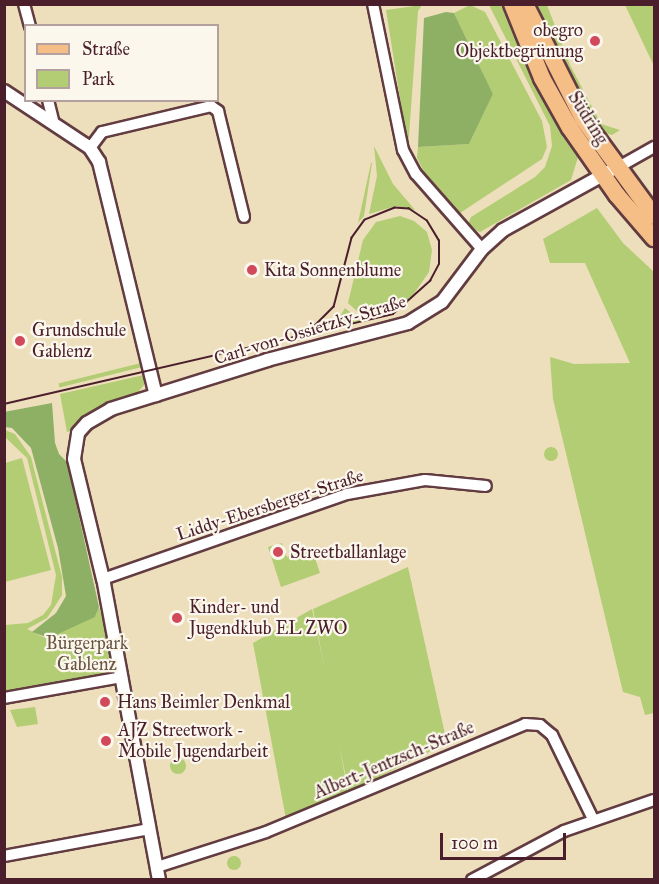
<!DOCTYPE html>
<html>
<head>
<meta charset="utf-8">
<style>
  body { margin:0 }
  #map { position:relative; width:659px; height:884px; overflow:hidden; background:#eddebc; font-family:"IM FELL Great Primer",serif }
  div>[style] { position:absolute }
  .green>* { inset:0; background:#b2cd73; transform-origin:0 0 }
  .round { border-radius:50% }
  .forest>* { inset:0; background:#8db065 }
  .roads { filter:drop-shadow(2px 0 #623c41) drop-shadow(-2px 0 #623c41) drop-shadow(0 2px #623c41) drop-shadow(0 -2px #623c41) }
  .minor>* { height:10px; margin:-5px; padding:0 5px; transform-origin:5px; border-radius:5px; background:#fff }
  .tertiary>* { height:12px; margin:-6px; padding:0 6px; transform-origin:6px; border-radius:6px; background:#fff }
  .primary>* { height:16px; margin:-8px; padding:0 8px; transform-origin:8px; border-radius:8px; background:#f5be86 }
  .tram>* { height:1.5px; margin:-0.75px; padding:0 0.75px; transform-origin:0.75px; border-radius:0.75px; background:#4a1f2b }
  .dots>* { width:16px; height:16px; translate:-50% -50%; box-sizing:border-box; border:3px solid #fbf7ec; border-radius:50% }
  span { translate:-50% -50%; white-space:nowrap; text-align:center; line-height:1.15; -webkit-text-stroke:4.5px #fbf7ec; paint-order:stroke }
  .poi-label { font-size:18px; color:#4a1f2b }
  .right { translate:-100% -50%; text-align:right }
  .left { translate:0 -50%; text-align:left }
  .street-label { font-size:18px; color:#4a1f2b }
  .park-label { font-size:18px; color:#695341 }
  .frame { position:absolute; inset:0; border:6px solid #4a1f2b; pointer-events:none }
  .legend { position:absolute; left:24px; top:24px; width:195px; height:78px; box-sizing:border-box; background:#fbf7ec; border:2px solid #b4a19f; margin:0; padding:8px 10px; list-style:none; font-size:18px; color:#4a1f2b }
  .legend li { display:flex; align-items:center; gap:12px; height:30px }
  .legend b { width:30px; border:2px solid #b4a19f }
  .scale { position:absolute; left:440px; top:833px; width:126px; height:27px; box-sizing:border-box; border:3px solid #4a1f2b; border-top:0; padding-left:8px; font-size:18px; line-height:21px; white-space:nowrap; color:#4a1f2b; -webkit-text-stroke:4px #fbf7ec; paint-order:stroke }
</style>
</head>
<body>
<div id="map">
  <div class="green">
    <div style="clip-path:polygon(422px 5px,418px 11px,408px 149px,386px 10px)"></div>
    <div style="clip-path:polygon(470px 5px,485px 12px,542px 121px,547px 147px,542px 159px,460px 213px,427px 178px,417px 158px,418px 147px,469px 144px,493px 94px,454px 13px)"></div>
    <div style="clip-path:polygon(489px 5px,507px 5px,559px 128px,578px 157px,571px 180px,480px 232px,467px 226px,471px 217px,535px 177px,545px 167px,552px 146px,550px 126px)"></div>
    <div style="clip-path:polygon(532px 5px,547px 5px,570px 65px,601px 124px,620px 130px,612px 135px,600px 132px,583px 105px)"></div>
    <div style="clip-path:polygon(625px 5px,654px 5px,654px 66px)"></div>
    <div style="clip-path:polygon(374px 146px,393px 184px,415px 210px,396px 206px,369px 214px,377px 176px)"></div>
    <div style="clip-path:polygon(372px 163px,364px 216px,358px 223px,371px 163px)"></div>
    <div style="clip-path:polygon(597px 208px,623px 243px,654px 272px,654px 713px,645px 715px,640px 697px,623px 692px,553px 399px,550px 357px,574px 364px,630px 363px,585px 263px,550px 263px,543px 239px)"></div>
    <div style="clip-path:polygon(400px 216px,414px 221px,427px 232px,432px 250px,429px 272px,408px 302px,367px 320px,348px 303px,363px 240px,376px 222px)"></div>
    <div style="clip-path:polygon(345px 308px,361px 321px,328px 329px,339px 318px)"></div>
    <div style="left:141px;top:363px;width:4px;height:85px;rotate:76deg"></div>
    <div style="clip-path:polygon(144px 375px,144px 385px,138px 392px,101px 406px,73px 431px,67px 432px,60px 394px)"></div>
    <div style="clip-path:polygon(5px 430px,15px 434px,31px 457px,62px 577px,62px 595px,55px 606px,47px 618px,27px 629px,43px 637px,95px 617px,99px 607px,122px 677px,5px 698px,5px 625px,28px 623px,43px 615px,51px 605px,56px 575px,27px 458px,5px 437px)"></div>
    <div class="round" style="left:544px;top:447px;width:14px;height:14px"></div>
    <div style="clip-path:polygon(22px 458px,51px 570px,5px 582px,5px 463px)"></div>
    <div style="clip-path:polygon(282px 543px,287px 557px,312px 549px,320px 573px,281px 587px,268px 547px)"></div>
    <div style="clip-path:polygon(408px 567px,447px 743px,349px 792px,339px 744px,348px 793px,286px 819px,253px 643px,312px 609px,325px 670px,313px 609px)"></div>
    <div style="clip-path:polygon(35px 707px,38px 724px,17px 727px,10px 710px)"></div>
    <div class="round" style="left:170px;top:758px;width:16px;height:16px"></div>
    <div class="round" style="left:227px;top:856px;width:14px;height:14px"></div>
  </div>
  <div class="forest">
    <div style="clip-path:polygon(446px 12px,454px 13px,493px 94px,469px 144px,418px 147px,424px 18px)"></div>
    <div style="clip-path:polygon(52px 403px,55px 443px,59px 454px,67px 462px,99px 607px,95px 617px,49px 638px,32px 632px,56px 613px,66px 596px,58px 548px,31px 448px,12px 428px,5px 427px,4px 412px)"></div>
  </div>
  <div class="roads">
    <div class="minor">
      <div style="left:24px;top:4px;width:23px;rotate:75deg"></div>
      <div style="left:373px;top:4px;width:149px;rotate:78.4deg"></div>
      <div style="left:403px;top:150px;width:27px;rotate:62deg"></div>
      <div style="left:416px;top:174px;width:100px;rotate:48.7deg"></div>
      <div style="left:48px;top:100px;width:21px;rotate:76deg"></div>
      <div style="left:90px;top:148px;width:20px;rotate:-53deg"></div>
      <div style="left:102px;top:132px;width:112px;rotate:-13.4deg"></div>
      <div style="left:211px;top:106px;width:9px;rotate:36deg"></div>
      <div style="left:218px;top:111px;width:109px;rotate:76.2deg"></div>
      <div style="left:617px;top:168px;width:43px;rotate:-29.6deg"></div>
      <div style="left:103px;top:579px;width:258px;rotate:-19.2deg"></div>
      <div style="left:347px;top:494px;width:79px;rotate:-10.2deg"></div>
      <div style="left:425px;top:480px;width:61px;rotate:5.6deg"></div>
      <div style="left:4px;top:698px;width:120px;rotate:-10.1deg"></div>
      <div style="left:4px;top:856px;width:148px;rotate:-10.5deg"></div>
      <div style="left:157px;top:867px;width:114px;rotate:-17.8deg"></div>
      <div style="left:266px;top:832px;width:281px;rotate:-22.6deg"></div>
      <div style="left:525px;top:724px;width:15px;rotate:4deg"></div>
      <div style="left:540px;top:725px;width:16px;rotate:40deg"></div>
      <div style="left:552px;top:735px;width:93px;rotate:64deg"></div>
      <div style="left:472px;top:880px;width:104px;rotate:-28deg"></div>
      <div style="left:564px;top:831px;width:95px;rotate:-19deg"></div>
    </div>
    <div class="tertiary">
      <div style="left:4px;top:91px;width:103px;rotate:33.5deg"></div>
      <div style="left:90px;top:148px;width:17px;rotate:57deg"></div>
      <div style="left:99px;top:162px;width:240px;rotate:76.3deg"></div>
      <div style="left:159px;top:880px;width:306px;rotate:-100.5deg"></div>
      <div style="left:103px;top:579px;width:123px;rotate:-103.6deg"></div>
      <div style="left:74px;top:459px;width:26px;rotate:-81deg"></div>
      <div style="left:78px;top:433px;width:13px;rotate:-48deg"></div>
      <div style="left:87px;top:423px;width:28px;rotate:-30deg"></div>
      <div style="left:111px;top:409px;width:164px;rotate:-17.4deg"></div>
      <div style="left:267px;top:360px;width:146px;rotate:-14.7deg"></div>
      <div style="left:408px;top:323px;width:40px;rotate:-32deg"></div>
      <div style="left:442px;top:302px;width:66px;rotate:-53deg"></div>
      <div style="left:482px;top:249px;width:28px;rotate:-42deg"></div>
      <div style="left:503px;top:230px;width:122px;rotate:-28.9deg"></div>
    </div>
    <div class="primary">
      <div style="left:512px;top:4px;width:80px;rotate:67.9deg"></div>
      <div style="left:542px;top:78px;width:57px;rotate:60.8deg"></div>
      <div style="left:570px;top:128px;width:82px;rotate:55deg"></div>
      <div style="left:617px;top:195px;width:57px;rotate:49.3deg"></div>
      <div style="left:525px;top:4px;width:129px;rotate:63.2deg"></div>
      <div style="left:583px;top:119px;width:120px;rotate:53.8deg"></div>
    </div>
  </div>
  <div class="tram">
    <div style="left:4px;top:404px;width:399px;rotate:-13deg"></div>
    <div style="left:393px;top:314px;width:50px;rotate:-41.7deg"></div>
    <div style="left:430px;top:281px;width:19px;rotate:-62deg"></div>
    <div style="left:439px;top:264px;width:23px;rotate:-90deg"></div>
    <div style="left:439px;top:241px;width:23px;rotate:-121deg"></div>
    <div style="left:427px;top:221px;width:22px;rotate:-146deg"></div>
    <div style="left:409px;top:209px;width:14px;rotate:-176deg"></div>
    <div style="left:395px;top:208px;width:32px;rotate:158deg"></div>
    <div style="left:365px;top:220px;width:22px;rotate:126deg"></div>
    <div style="left:352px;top:238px;width:71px;rotate:104.6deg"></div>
    <div style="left:334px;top:307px;width:28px;rotate:135deg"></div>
    <div style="left:314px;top:327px;width:20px;rotate:160deg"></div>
  </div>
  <div class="dots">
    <div style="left:595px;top:41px;background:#d1495b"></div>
    <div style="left:252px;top:270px;background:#d1495b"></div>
    <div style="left:20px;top:341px;background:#d1495b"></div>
    <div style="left:278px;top:552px;background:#d1495b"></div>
    <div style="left:177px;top:618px;background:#d1495b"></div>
    <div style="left:105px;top:702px;background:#d1495b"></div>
    <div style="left:106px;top:741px;background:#d1495b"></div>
  </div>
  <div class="poi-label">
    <span class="right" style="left:583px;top:41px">obegro<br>Objektbegrünung</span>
    <span class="left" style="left:264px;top:270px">Kita Sonnenblume</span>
    <span class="left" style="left:32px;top:341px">Grundschule<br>Gablenz</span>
    <span class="left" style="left:290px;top:552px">Streetballanlage</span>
    <span class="left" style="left:189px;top:618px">Kinder- und<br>Jugendklub EL ZWO</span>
    <span class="left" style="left:117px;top:702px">Hans Beimler Denkmal</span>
    <span class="left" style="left:118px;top:741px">AJZ Streetwork -<br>Mobile Jugendarbeit</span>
  </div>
  <div class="street-label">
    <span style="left:588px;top:118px;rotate:58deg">Südring</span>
    <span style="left:310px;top:330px;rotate:-17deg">Carl-von-Ossietzky-Straße</span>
    <span style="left:270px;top:505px;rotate:-18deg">Liddy-Ebersberger-Straße</span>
    <span style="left:394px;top:760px;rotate:-23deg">Albert-Jentzsch-Straße</span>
  </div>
  <div class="park-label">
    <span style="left:87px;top:654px">Bürgerpark<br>Gablenz</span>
  </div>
  <div class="frame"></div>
  <ul class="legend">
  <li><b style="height:8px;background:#f5be86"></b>Straße</li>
  <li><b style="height:16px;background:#b2cd73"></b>Park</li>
  </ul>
  <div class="scale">100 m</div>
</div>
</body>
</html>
